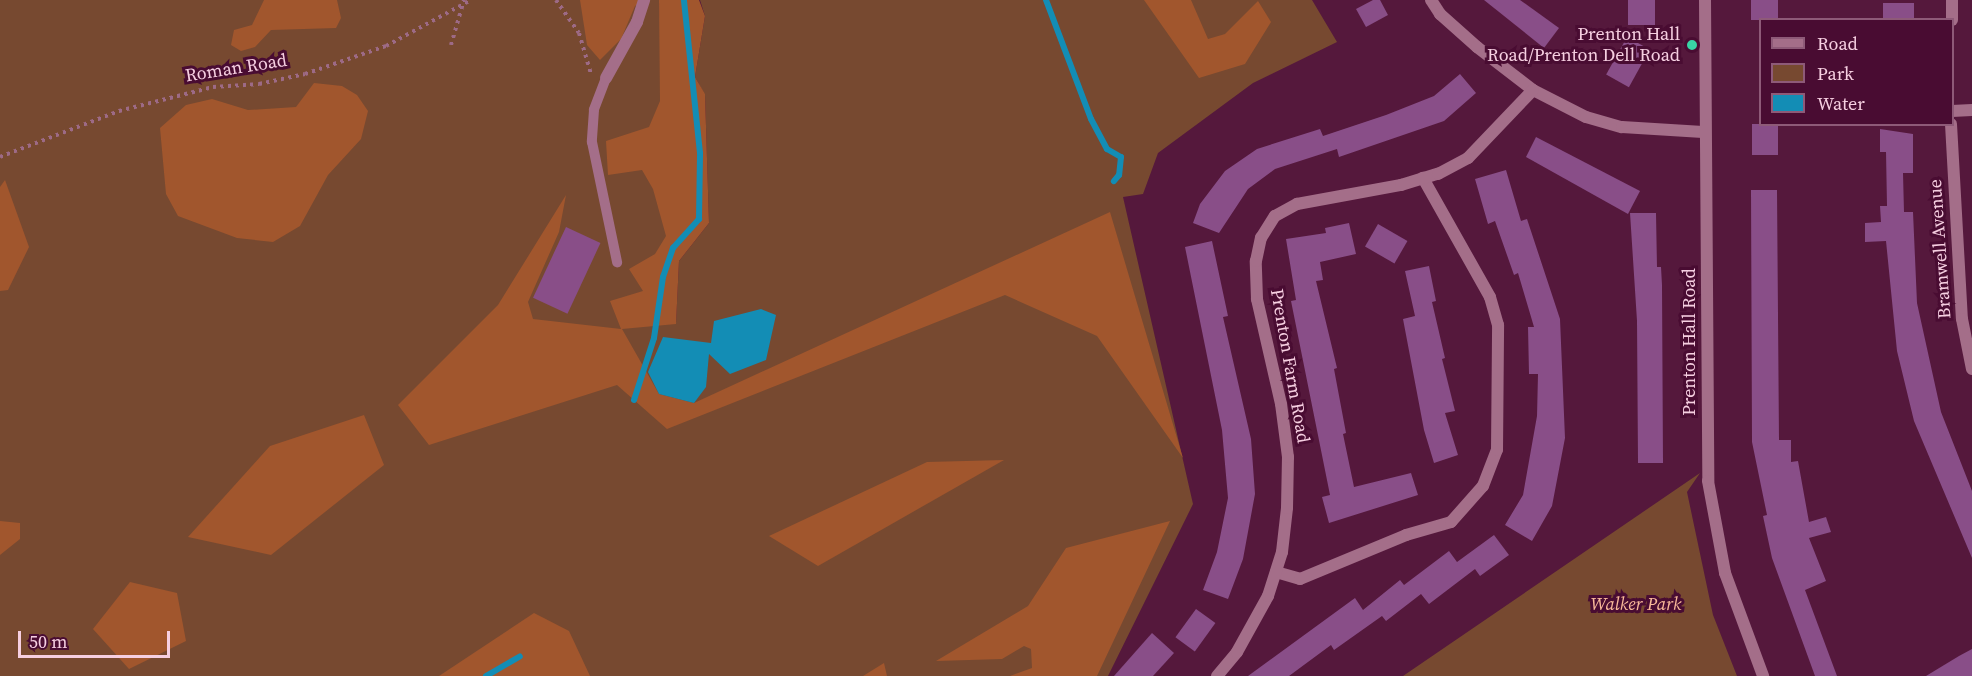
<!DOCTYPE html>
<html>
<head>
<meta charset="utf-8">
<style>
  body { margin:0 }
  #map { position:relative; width:1972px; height:676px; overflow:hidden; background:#55183c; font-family:"Source Serif 4",serif }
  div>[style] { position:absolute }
  .green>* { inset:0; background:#774930 }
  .forest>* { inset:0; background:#a1562d }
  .water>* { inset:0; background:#138db5 }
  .stream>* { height:6px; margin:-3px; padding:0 3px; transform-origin:3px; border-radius:3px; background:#138db5 }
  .building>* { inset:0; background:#894e88; transform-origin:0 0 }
  .path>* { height:4px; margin-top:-2px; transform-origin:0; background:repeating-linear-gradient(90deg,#9d6a86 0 3px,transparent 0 7.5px) }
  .service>* { height:10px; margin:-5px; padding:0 5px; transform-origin:5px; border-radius:5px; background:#a46e89 }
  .minor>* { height:12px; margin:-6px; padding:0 6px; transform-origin:6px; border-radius:6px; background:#a46e89 }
  .tertiary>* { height:12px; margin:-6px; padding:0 6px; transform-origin:6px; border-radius:6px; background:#a46e89 }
  .dots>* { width:16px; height:16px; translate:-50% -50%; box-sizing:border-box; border:3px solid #490c32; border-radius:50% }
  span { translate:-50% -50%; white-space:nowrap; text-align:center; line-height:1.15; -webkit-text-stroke:6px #490c32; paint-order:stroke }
  .poi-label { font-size:18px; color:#f6cfe1 }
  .right { translate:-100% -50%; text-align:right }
  .street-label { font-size:18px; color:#f6cfe1 }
  .park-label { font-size:18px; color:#f9ba9a; font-style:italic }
  .legend { position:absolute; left:1759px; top:18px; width:195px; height:108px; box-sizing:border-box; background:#490c32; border:2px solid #8e5a78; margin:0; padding:8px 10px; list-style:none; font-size:18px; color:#f6cfe1 }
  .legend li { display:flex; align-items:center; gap:12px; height:30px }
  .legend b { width:30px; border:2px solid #8e5a78 }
  .scale { position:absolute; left:18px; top:631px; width:152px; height:27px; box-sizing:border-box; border:3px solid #f6cfe1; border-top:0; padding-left:8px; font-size:18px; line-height:21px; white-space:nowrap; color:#f6cfe1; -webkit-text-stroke:4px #490c32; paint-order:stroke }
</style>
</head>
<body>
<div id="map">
  <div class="green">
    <div style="clip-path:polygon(0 0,659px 0,676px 323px,679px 261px,709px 223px,705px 95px,695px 77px,705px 16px,700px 0,1312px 0,1337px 42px,1253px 83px,1158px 153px,1143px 194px,1123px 197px,1193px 504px,1108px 676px,0 676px)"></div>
    <div style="clip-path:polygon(1700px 473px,1687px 492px,1713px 615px,1737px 676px,1403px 676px)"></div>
  </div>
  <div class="forest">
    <div style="clip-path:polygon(264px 0,337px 0,341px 18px,336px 28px,271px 30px,255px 47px,241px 51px,231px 45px,234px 30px,252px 25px)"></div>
    <div style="clip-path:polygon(580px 0,648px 0,635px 6px,621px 39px,600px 60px,587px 45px)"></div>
    <div style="clip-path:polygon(659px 0,699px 0,705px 16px,695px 77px,705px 94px,709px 223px,679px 261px,676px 324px,622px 329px,659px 394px,694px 403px,1110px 212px,1183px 458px,1097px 336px,1005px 295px,667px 429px,617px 385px,429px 445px,398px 405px,498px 305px,566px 195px,559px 232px,528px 302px,533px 319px,621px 329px,610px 301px,643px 291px,629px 269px,655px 254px,666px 236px,653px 189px,642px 170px,608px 175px,606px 141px,649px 127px,660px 101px)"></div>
    <div style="clip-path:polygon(1144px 0,1191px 0,1208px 39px,1225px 34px,1258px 1px,1271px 22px,1245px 64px,1199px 78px)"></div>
    <div style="clip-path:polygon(314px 83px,342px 86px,357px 95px,368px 111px,361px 139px,328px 175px,300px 226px,273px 242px,237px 238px,178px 216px,166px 194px,160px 128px,186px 105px,212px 99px,248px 110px,296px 107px)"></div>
    <div style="clip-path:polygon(5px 180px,29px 247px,8px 290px,0 291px,0 187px)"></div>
    <div style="clip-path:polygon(364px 415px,384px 465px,271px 555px,188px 537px,270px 446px)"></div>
    <div style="clip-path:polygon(1004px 460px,818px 566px,769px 536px,927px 462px)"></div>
    <div style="clip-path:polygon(0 521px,20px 523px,20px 539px,0 555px)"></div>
    <div style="clip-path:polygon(1170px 521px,1097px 676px,1010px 676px,1032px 668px,1031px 649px,1024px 646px,1002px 659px,936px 661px,1028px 606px,1066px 548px)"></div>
    <div style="clip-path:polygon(130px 582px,177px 593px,186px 641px,129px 669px,93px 629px)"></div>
    <div style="clip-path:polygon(534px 613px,569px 631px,590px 676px,439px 676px)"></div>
    <div style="clip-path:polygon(884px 663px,887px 676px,863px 676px)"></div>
  </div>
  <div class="water">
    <div style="clip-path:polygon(761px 309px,776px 315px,766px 360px,730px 374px,709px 354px,706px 387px,694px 403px,659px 394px,648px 372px,663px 337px,711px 343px,714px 321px)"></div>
  </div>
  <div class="stream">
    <div style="left:1046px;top:0;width:127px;rotate:69.3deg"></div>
    <div style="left:1091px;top:119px;width:34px;rotate:62deg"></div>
    <div style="left:1107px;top:149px;width:16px;rotate:30deg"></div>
    <div style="left:1121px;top:157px;width:18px;rotate:96deg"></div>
    <div style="left:1119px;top:175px;width:8px;rotate:130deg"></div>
    <div style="left:634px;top:400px;width:65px;rotate:-72.1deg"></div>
    <div style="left:654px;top:338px;width:62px;rotate:-81.6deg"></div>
    <div style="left:663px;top:277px;width:31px;rotate:-71deg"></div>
    <div style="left:673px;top:248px;width:39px;rotate:-48deg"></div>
    <div style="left:699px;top:219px;width:66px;rotate:-89.1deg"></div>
    <div style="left:700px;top:153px;width:154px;rotate:-96deg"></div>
    <div style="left:486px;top:676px;width:39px;rotate:-30deg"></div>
  </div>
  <div class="building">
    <div style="clip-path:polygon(1373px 0,1380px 0,1388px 15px,1366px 27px,1356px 9px)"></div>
    <div style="clip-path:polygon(1484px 0,1520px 0,1559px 28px,1544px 48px)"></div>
    <div style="left:1628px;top:0;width:27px;height:25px"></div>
    <div style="left:1751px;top:0;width:27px;height:20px"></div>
    <div style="left:1883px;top:3px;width:31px;height:17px"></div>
    <div style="left:1627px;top:37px;width:26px;height:43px;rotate:29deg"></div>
    <div style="clip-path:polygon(1460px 74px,1476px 93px,1444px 121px,1339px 157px,1337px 149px,1275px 169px,1248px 189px,1219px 233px,1193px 223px,1200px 204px,1225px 171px,1257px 149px,1320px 129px,1323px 136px,1386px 115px,1434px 96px)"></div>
    <div style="left:1752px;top:124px;width:26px;height:31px"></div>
    <div style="clip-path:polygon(1880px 129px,1913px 134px,1913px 173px,1903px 173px,1904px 212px,1913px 212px,1917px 303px,1941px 412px,1972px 491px,1972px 558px,1914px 421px,1897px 351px,1886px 241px,1865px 242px,1865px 223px,1881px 222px,1880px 206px,1887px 206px,1886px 152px,1880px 152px)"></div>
    <div style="clip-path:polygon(1536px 137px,1640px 191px,1628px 214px,1526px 157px)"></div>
    <div style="clip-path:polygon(1506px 170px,1521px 221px,1527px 219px,1560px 319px,1565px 438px,1552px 506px,1532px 541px,1505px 525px,1523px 495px,1537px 416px,1538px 374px,1529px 374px,1528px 327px,1534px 327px,1518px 273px,1514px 275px,1495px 221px,1488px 224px,1475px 179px)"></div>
    <div style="clip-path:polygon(1751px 190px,1777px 190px,1779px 440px,1791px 440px,1791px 462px,1798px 461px,1809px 522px,1826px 517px,1831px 532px,1809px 538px,1826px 581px,1805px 590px,1837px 676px,1815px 676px,1772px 558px,1763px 516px,1767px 515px,1752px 442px)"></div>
    <div style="clip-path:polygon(1630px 213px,1656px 213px,1657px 267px,1661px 267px,1662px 285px,1663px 463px,1638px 463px,1637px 321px)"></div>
    <div style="clip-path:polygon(1349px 223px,1356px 254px,1320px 262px,1323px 280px,1316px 281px,1337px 368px,1334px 369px,1346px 433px,1343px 434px,1354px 487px,1411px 473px,1418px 495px,1329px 523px,1322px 497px,1330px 495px,1291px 301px,1296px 300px,1286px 239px,1326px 233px,1325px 228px)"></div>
    <div style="left:1378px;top:224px;width:34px;height:26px;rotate:30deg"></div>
    <div style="left:566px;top:227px;width:38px;height:78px;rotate:25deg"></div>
    <div style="clip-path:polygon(1212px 241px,1228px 316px,1223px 317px,1251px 439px,1255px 494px,1243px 559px,1228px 599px,1203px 590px,1217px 552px,1228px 498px,1222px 430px,1185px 247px)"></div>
    <div style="clip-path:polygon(1429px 266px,1436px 301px,1432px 302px,1445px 358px,1442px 359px,1455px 411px,1445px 413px,1458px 455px,1434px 463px,1424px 430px,1403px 319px,1415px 316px,1405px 271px)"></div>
    <div style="clip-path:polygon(1494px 535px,1509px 555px,1480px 576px,1475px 569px,1429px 604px,1421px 594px,1386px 621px,1382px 616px,1334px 650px,1331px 645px,1289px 676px,1248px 676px,1355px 598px,1363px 610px,1400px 580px,1404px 585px,1449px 551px,1457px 562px)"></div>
    <div style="left:1196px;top:609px;width:24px;height:35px;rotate:36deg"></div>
    <div style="clip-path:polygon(1152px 633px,1174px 653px,1153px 676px,1114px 676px)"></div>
    <div style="clip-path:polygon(1972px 649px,1972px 676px,1926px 676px,1959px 656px)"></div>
  </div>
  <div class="path">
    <div style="left:556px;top:0;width:40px;rotate:55.1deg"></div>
    <div style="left:579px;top:33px;width:43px;rotate:73.7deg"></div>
    <div style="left:451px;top:45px;width:47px;rotate:-73.9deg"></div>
    <div style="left:0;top:157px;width:128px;rotate:-21.1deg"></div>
    <div style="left:119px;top:111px;width:97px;rotate:-14.3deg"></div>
    <div style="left:213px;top:87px;width:46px;rotate:-3.7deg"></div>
    <div style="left:259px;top:84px;width:47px;rotate:-12.3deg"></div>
    <div style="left:305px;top:74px;width:86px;rotate:-19.1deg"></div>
    <div style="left:386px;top:46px;width:97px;rotate:-28.4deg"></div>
  </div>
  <div class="service">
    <div style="left:606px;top:78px;width:34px;rotate:111deg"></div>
    <div style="left:594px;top:110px;width:32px;rotate:94deg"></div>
    <div style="left:592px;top:142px;width:123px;rotate:78.2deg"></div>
  </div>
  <div class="minor">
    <div style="left:1431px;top:0;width:17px;rotate:57deg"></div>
    <div style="left:1440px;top:14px;width:50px;rotate:41.7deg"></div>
    <div style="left:1477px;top:47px;width:71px;rotate:37.5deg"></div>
    <div style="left:1533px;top:90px;width:59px;rotate:27deg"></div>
    <div style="left:1586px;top:117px;width:37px;rotate:16deg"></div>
    <div style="left:1622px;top:127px;width:81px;rotate:3.5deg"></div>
    <div style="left:1952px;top:20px;width:20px;rotate:-90deg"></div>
    <div style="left:606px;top:78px;width:64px;rotate:-61deg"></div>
    <div style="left:637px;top:22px;width:23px;rotate:-72deg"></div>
    <div style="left:1952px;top:111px;width:20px;rotate:-3deg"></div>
    <div style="left:1951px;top:124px;width:195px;rotate:86.8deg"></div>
    <div style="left:1962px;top:319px;width:51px;rotate:78.7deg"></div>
    <div style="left:1276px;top:572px;width:25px;rotate:16deg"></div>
    <div style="left:1300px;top:579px;width:115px;rotate:-22.5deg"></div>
    <div style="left:1406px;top:535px;width:47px;rotate:-16.1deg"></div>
    <div style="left:1451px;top:522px;width:48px;rotate:-48.4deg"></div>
    <div style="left:1483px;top:486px;width:39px;rotate:-69deg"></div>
    <div style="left:1497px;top:450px;width:125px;rotate:-89.5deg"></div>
    <div style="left:1498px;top:325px;width:29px;rotate:-106deg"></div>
    <div style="left:1490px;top:297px;width:137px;rotate:-119.4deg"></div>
    <div style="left:1217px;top:676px;width:31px;rotate:-50deg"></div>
    <div style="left:1237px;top:652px;width:64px;rotate:-61deg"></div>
    <div style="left:1268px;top:596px;width:46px;rotate:-72.3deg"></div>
    <div style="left:1282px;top:552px;width:44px;rotate:-83.5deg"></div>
    <div style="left:1287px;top:508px;width:51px;rotate:-88.9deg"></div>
    <div style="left:1288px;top:457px;width:53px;rotate:-97.5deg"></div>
    <div style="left:1281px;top:404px;width:108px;rotate:-102.9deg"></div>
    <div style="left:1257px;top:299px;width:38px;rotate:-92deg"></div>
    <div style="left:1256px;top:261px;width:24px;rotate:-78deg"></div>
    <div style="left:1261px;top:238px;width:26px;rotate:-58deg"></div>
    <div style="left:1275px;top:216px;width:25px;rotate:-29deg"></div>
    <div style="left:1297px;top:204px;width:106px;rotate:-10.4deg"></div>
    <div style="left:1401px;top:185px;width:39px;rotate:-17deg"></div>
    <div style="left:1438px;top:174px;width:34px;rotate:-28deg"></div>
    <div style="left:1468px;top:158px;width:94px;rotate:-46.3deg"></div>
  </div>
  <div class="tertiary">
    <div style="left:1705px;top:0;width:481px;rotate:89.6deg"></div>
    <div style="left:1708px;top:481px;width:94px;rotate:79.5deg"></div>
    <div style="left:1725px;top:573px;width:110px;rotate:69.7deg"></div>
  </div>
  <div class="dots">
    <div style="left:1692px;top:45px;background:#39d4a5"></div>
  </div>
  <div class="poi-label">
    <span class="right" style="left:1680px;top:45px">Prenton Hall<br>Road/Prenton Dell Road</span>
  </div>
  <div class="street-label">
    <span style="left:236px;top:68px;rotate:-9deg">Roman Road</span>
    <span style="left:1940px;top:249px;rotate:-94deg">Bramwell Avenue</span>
    <span style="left:1689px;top:342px;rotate:-90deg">Prenton Hall Road</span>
    <span style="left:1290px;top:366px;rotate:80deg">Prenton Farm Road</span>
  </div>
  <div class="park-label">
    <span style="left:1636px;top:604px">Walker Park</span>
  </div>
  <ul class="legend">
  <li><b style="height:8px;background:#a46e89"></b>Road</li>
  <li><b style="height:16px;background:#774930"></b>Park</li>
  <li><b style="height:16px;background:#138db5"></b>Water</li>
  </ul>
  <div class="scale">50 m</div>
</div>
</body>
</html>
